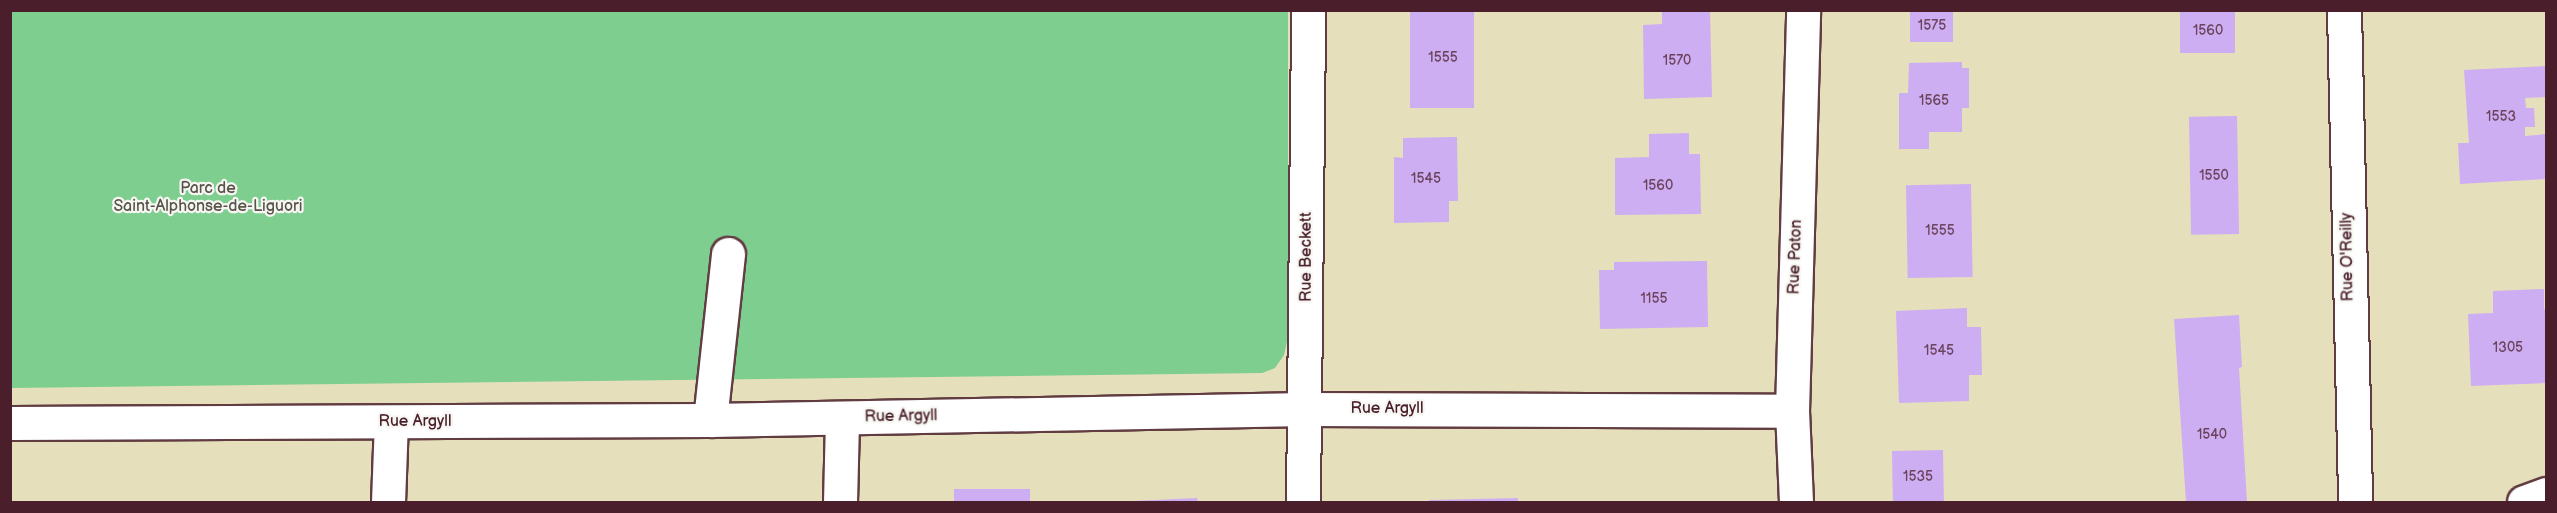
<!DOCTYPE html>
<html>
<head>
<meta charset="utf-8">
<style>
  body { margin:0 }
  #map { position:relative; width:2557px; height:513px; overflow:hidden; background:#e6dfbb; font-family:"Balsamiq Sans",sans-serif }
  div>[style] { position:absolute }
  .green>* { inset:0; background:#7dce8f }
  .building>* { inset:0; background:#cdaef2; transform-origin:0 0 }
  .roads { filter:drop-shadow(2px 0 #613c41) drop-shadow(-2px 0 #613c41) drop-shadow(0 2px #613c41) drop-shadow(0 -2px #613c41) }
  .minor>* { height:33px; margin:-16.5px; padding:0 16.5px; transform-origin:16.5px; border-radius:16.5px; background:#fff }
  span { translate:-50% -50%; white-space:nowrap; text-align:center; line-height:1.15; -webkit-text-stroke:4.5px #f6f6f2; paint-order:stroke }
  .number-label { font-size:14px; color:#6b435d }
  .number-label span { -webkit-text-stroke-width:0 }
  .park-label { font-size:16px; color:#595449 }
  .street-label { font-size:16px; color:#4a1f2b }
  .frame { position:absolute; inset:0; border:12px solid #4a1f2b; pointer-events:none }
</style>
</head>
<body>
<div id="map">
  <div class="green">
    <div style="clip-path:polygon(10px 11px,1288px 11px,1288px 337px,1284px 355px,1275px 368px,1262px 373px,11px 388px)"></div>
  </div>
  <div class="building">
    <div style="left:1410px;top:10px;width:64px;height:98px"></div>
    <div style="clip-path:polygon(1662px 10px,1710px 10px,1712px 97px,1644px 99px,1643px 25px,1662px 24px)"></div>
    <div style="left:1910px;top:10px;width:43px;height:32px"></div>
    <div style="left:2180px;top:10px;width:55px;height:43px"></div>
    <div style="clip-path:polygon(1962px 62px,1962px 68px,1969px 68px,1969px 108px,1962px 108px,1962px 132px,1929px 132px,1929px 149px,1899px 149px,1899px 93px,1908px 93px,1909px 63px)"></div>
    <div style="clip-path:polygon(2546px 66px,2546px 97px,2525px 98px,2526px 108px,2534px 108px,2535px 127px,2525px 127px,2525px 136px,2546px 134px,2546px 179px,2460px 184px,2458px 143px,2469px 143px,2464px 70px)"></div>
    <div style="left:2237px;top:116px;width:118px;height:48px;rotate:89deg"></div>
    <div style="clip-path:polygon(1689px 133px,1689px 154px,1700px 154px,1701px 214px,1615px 215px,1615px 158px,1649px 157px,1649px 134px)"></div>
    <div style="clip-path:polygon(1457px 137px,1458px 201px,1449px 201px,1449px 222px,1394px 223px,1394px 157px,1403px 158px,1403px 138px)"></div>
    <div style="left:1971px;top:184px;width:93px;height:65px;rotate:89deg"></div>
    <div style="clip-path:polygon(1707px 261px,1708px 327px,1600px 329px,1599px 270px,1614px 270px,1614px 262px)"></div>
    <div style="clip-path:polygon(2544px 289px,2544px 309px,2546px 309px,2546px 383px,2471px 386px,2468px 314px,2493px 313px,2493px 291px)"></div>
    <div style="clip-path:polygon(1967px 308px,1967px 327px,1981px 327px,1982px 375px,1969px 375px,1969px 401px,1899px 403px,1896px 311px)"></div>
    <div style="clip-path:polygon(2239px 315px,2242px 367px,2239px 368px,2247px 502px,2186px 502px,2174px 319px)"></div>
    <div style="left:1943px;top:450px;width:52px;height:51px;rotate:89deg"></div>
    <div style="left:954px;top:489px;width:76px;height:13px"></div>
    <div style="clip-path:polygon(1197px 498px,1198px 502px,1132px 502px,1132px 501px)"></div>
    <div style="clip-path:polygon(1518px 498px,1518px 502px,1429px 502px,1429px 500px)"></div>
  </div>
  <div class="roads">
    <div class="minor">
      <div style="left:2344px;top:10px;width:492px;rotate:88.7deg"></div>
      <div style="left:710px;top:420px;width:167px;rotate:-83.8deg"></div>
      <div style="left:10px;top:423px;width:700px;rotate:-0.25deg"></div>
      <div style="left:710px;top:420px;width:596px;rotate:-1.06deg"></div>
      <div style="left:1306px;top:409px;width:486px;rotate:0.2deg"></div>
      <div style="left:388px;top:502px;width:80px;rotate:-87.9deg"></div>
      <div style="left:840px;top:502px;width:84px;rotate:-88.6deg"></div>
      <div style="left:1303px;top:502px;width:492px;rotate:-89.4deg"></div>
      <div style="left:1796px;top:502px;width:91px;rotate:-92.5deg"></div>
      <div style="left:1792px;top:411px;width:401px;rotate:-88.4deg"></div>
      <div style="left:2524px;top:502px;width:23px;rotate:-20deg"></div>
    </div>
  </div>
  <div class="number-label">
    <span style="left:1932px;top:26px">1575</span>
    <span style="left:2208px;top:31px">1560</span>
    <span style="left:1443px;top:58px">1555</span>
    <span style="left:1677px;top:61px">1570</span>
    <span style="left:1934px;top:101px">1565</span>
    <span style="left:2501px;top:117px">1553</span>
    <span style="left:2214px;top:176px">1550</span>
    <span style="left:1426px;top:179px">1545</span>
    <span style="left:1658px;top:186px">1560</span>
    <span style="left:1940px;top:231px">1555</span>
    <span style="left:1654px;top:299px">1155</span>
    <span style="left:2508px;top:348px">1305</span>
    <span style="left:1939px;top:351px">1545</span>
    <span style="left:2212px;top:435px">1540</span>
    <span style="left:1918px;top:477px">1535</span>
  </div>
  <div class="park-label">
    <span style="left:208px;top:198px">Parc de<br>Saint-Alphonse-de-Liguori</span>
  </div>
  <div class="street-label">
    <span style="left:1307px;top:257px;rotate:-90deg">Rue Beckett</span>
    <span style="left:1796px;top:257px;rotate:-88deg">Rue Paton</span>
    <span style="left:2348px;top:257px;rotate:-91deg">Rue O'Reilly</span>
    <span style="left:1387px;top:409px">Rue Argyll</span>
    <span style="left:901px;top:417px;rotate:-1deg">Rue Argyll</span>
    <span style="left:415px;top:422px">Rue Argyll</span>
  </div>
  <div class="frame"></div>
</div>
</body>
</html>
